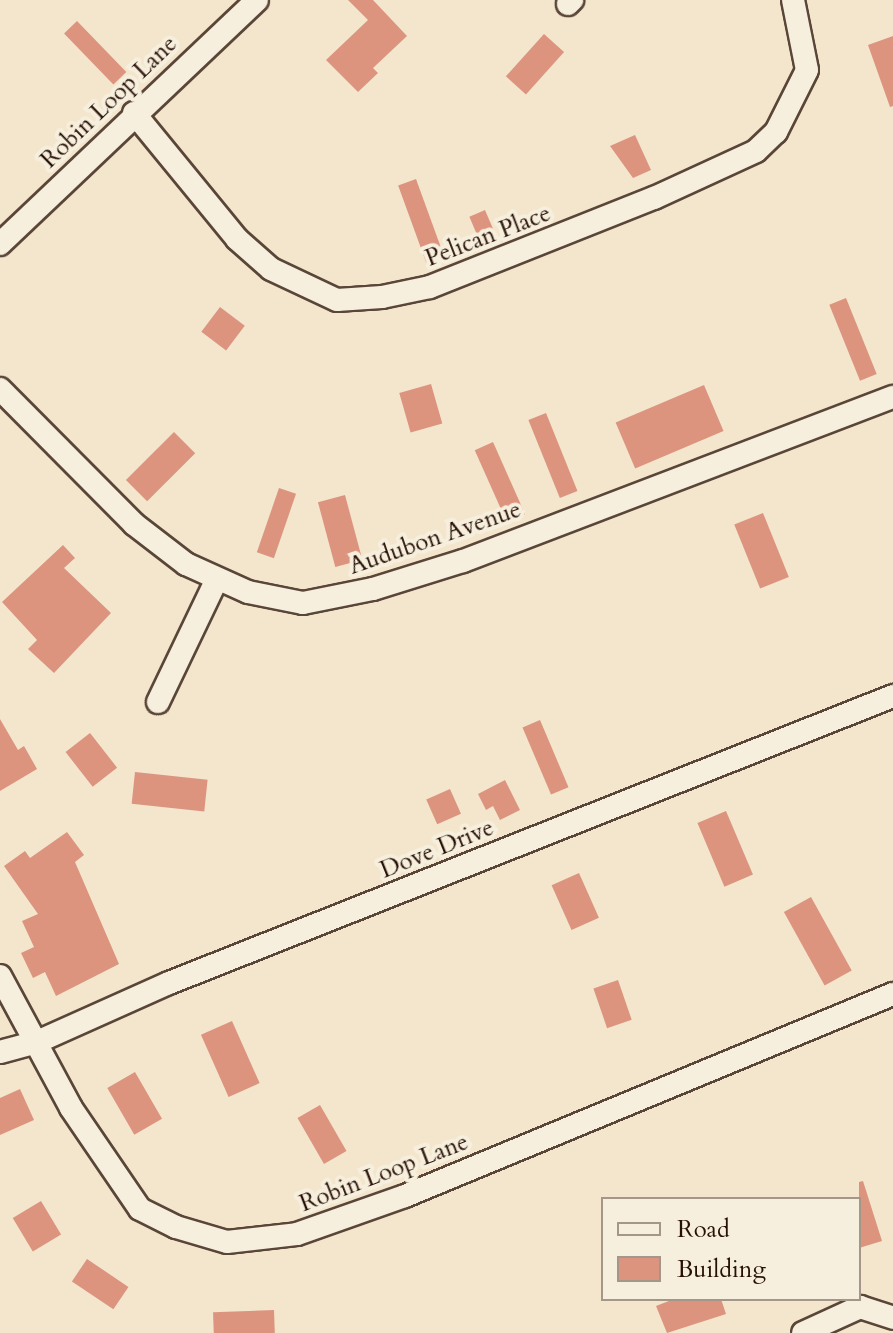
<!DOCTYPE html>
<html>
<head>
<meta charset="utf-8">
<style>
  body { margin:0 }
  #map { position:relative; width:893px; height:1333px; overflow:hidden; background:#f3e6cc; font-family:Cardo,serif }
  div>[style] { position:absolute }
  .building>* { inset:0; background:#dc947f; transform-origin:0 0 }
  .roads { filter:drop-shadow(2px 0 #5a4638) drop-shadow(-2px 0 #5a4638) drop-shadow(0 2px #5a4638) drop-shadow(0 -2px #5a4638) }
  .minor>* { height:22px; margin:-11px; padding:0 11px; transform-origin:11px; border-radius:11px; background:#f7efde }
  span { translate:-50% -50%; white-space:nowrap; text-align:center; line-height:1.15; -webkit-text-stroke:8px #f7efde; paint-order:stroke }
  .street-label { font-size:24px; color:#271106 }
  .legend { position:absolute; left:601px; top:1197px; width:260px; height:104px; box-sizing:border-box; background:#f7efde; border:2px solid #a49688; margin:0; padding:10px 14px; list-style:none; font-size:24px; color:#271106 }
  .legend li { display:flex; align-items:center; gap:16px; height:40px }
  .legend b { width:40px; border:2px solid #a49688 }
</style>
</head>
<body>
<div id="map">
  <div class="building">
    <div style="clip-path:polygon(348px 0,373px 0,407px 36px,373px 68px,378px 73px,358px 92px,326px 60px,368px 20px)"></div>
    <div style="left:77px;top:21px;width:71px;height:18px;rotate:46deg"></div>
    <div style="left:544px;top:34px;width:27px;height:57px;rotate:42deg"></div>
    <div style="clip-path:polygon(893px 36px,893px 106px,890px 107px,868px 45px)"></div>
    <div style="clip-path:polygon(635px 135px,651px 170px,633px 178px,610px 146px)"></div>
    <div style="left:416px;top:179px;width:82px;height:19px;rotate:70deg"></div>
    <div style="left:485px;top:210px;width:30px;height:17px;rotate:67deg"></div>
    <div style="left:846px;top:298px;width:82px;height:18px;rotate:68deg"></div>
    <div style="left:220px;top:307px;width:31px;height:31px;rotate:37deg"></div>
    <div style="left:431px;top:384px;width:41px;height:33px;rotate:74deg"></div>
    <div style="left:704px;top:385px;width:50px;height:96px;rotate:67deg"></div>
    <div style="left:546px;top:413px;width:84px;height:19px;rotate:68deg"></div>
    <div style="left:174px;top:432px;width:30px;height:68px;rotate:45deg"></div>
    <div style="left:493px;top:442px;width:79px;height:20px;rotate:66deg"></div>
    <div style="left:279px;top:488px;width:18px;height:68px;rotate:19deg"></div>
    <div style="left:345px;top:495px;width:67px;height:28px;rotate:75deg"></div>
    <div style="left:763px;top:513px;width:69px;height:31px;rotate:68deg"></div>
    <div style="clip-path:polygon(63px 545px,75px 558px,64px 568px,111px 613px,54px 673px,28px 649px,37px 640px,2px 602px)"></div>
    <div style="clip-path:polygon(0 719px,18px 750px,24px 746px,37px 769px,0 791px)"></div>
    <div style="left:540px;top:720px;width:73px;height:19px;rotate:67deg"></div>
    <div style="left:90px;top:733px;width:44px;height:31px;rotate:52deg"></div>
    <div style="left:135px;top:772px;width:73px;height:32px;rotate:6deg"></div>
    <div style="clip-path:polygon(505px 780px,520px 810px,500px 820px,493px 806px,486px 810px,478px 794px)"></div>
    <div style="left:450px;top:789px;width:27px;height:26px;rotate:66deg"></div>
    <div style="left:726px;top:811px;width:69px;height:31px;rotate:67deg"></div>
    <div style="clip-path:polygon(67px 832px,84px 855px,75px 862px,119px 964px,56px 996px,45px 972px,33px 978px,21px 953px,34px 947px,22px 921px,38px 914px,4px 866px,25px 851px,30px 858px)"></div>
    <div style="left:579px;top:873px;width:49px;height:30px;rotate:66deg"></div>
    <div style="left:811px;top:897px;width:84px;height:31px;rotate:61deg"></div>
    <div style="left:618px;top:980px;width:42px;height:26px;rotate:71deg"></div>
    <div style="left:232px;top:1021px;width:68px;height:34px;rotate:66deg"></div>
    <div style="left:135px;top:1072px;width:54px;height:32px;rotate:60deg"></div>
    <div style="clip-path:polygon(20px 1089px,34px 1120px,0 1135px,0 1098px)"></div>
    <div style="left:320px;top:1105px;width:53px;height:26px;rotate:60deg"></div>
    <div style="clip-path:polygon(863px 1181px,882px 1241px,859px 1248px,859px 1182px)"></div>
    <div style="left:41px;top:1201px;width:39px;height:33px;rotate:59deg"></div>
    <div style="left:87px;top:1259px;width:50px;height:27px;rotate:34deg"></div>
    <div style="clip-path:polygon(674px 1299px,721px 1299px,726px 1314px,667px 1333px,656px 1306px)"></div>
    <div style="left:274px;top:1310px;width:23px;height:61px;rotate:88deg"></div>
  </div>
  <div class="roads">
    <div class="minor">
      <div style="left:568px;top:4px;width:6px;rotate:-45deg"></div>
      <div style="left:134px;top:113px;width:163px;rotate:50.7deg"></div>
      <div style="left:237px;top:239px;width:45px;rotate:41.4deg"></div>
      <div style="left:271px;top:269px;width:73px;rotate:25.2deg"></div>
      <div style="left:337px;top:300px;width:45px;rotate:-3.8deg"></div>
      <div style="left:382px;top:297px;width:49px;rotate:-11.8deg"></div>
      <div style="left:430px;top:287px;width:241px;rotate:-21.7deg"></div>
      <div style="left:654px;top:198px;width:112px;rotate:-24.7deg"></div>
      <div style="left:756px;top:151px;width:28px;rotate:-44deg"></div>
      <div style="left:776px;top:132px;width:69px;rotate:-63.4deg"></div>
      <div style="left:807px;top:70px;width:71px;rotate:-101.3deg"></div>
      <div style="left:0;top:244px;width:354px;rotate:-43.5deg"></div>
      <div style="left:0;top:389px;width:190px;rotate:45.2deg"></div>
      <div style="left:134px;top:524px;width:66px;rotate:37.6deg"></div>
      <div style="left:186px;top:564px;width:68px;rotate:24.3deg"></div>
      <div style="left:248px;top:592px;width:56px;rotate:11.3deg"></div>
      <div style="left:303px;top:603px;width:71px;rotate:-11.3deg"></div>
      <div style="left:373px;top:589px;width:94px;rotate:-17.3deg"></div>
      <div style="left:463px;top:561px;width:460px;rotate:-20.9deg"></div>
      <div style="left:158px;top:702px;width:134px;rotate:-64.4deg"></div>
      <div style="left:0;top:976px;width:150px;rotate:61.7deg"></div>
      <div style="left:71px;top:1108px;width:122px;rotate:55.7deg"></div>
      <div style="left:140px;top:1209px;width:40px;rotate:26.6deg"></div>
      <div style="left:176px;top:1227px;width:53px;rotate:16.4deg"></div>
      <div style="left:227px;top:1242px;width:70px;rotate:-6.5deg"></div>
      <div style="left:297px;top:1234px;width:114px;rotate:-19.4deg"></div>
      <div style="left:405px;top:1196px;width:528px;rotate:-22.49deg"></div>
      <div style="left:0;top:1052px;width:38px;rotate:-15deg"></div>
      <div style="left:37px;top:1042px;width:145px;rotate:-24.1deg"></div>
      <div style="left:169px;top:983px;width:779px;rotate:-21.62deg"></div>
      <div style="left:803px;top:1333px;width:63px;rotate:-24.5deg"></div>
      <div style="left:860px;top:1307px;width:35px;rotate:18deg"></div>
    </div>
  </div>
  <div class="street-label">
    <span style="left:109px;top:102px;rotate:-44deg">Robin Loop Lane</span>
    <span style="left:488px;top:236px;rotate:-21deg">Pelican Place</span>
    <span style="left:435px;top:538px;rotate:-19deg">Audubon Avenue</span>
    <span style="left:437px;top:849px;rotate:-22deg">Dove Drive</span>
    <span style="left:384px;top:1173px;rotate:-21deg">Robin Loop Lane</span>
  </div>
  <ul class="legend">
  <li><b style="height:10px;background:#f7efde"></b>Road</li>
  <li><b style="height:22px;background:#dc947f"></b>Building</li>
  </ul>
</div>
</body>
</html>
